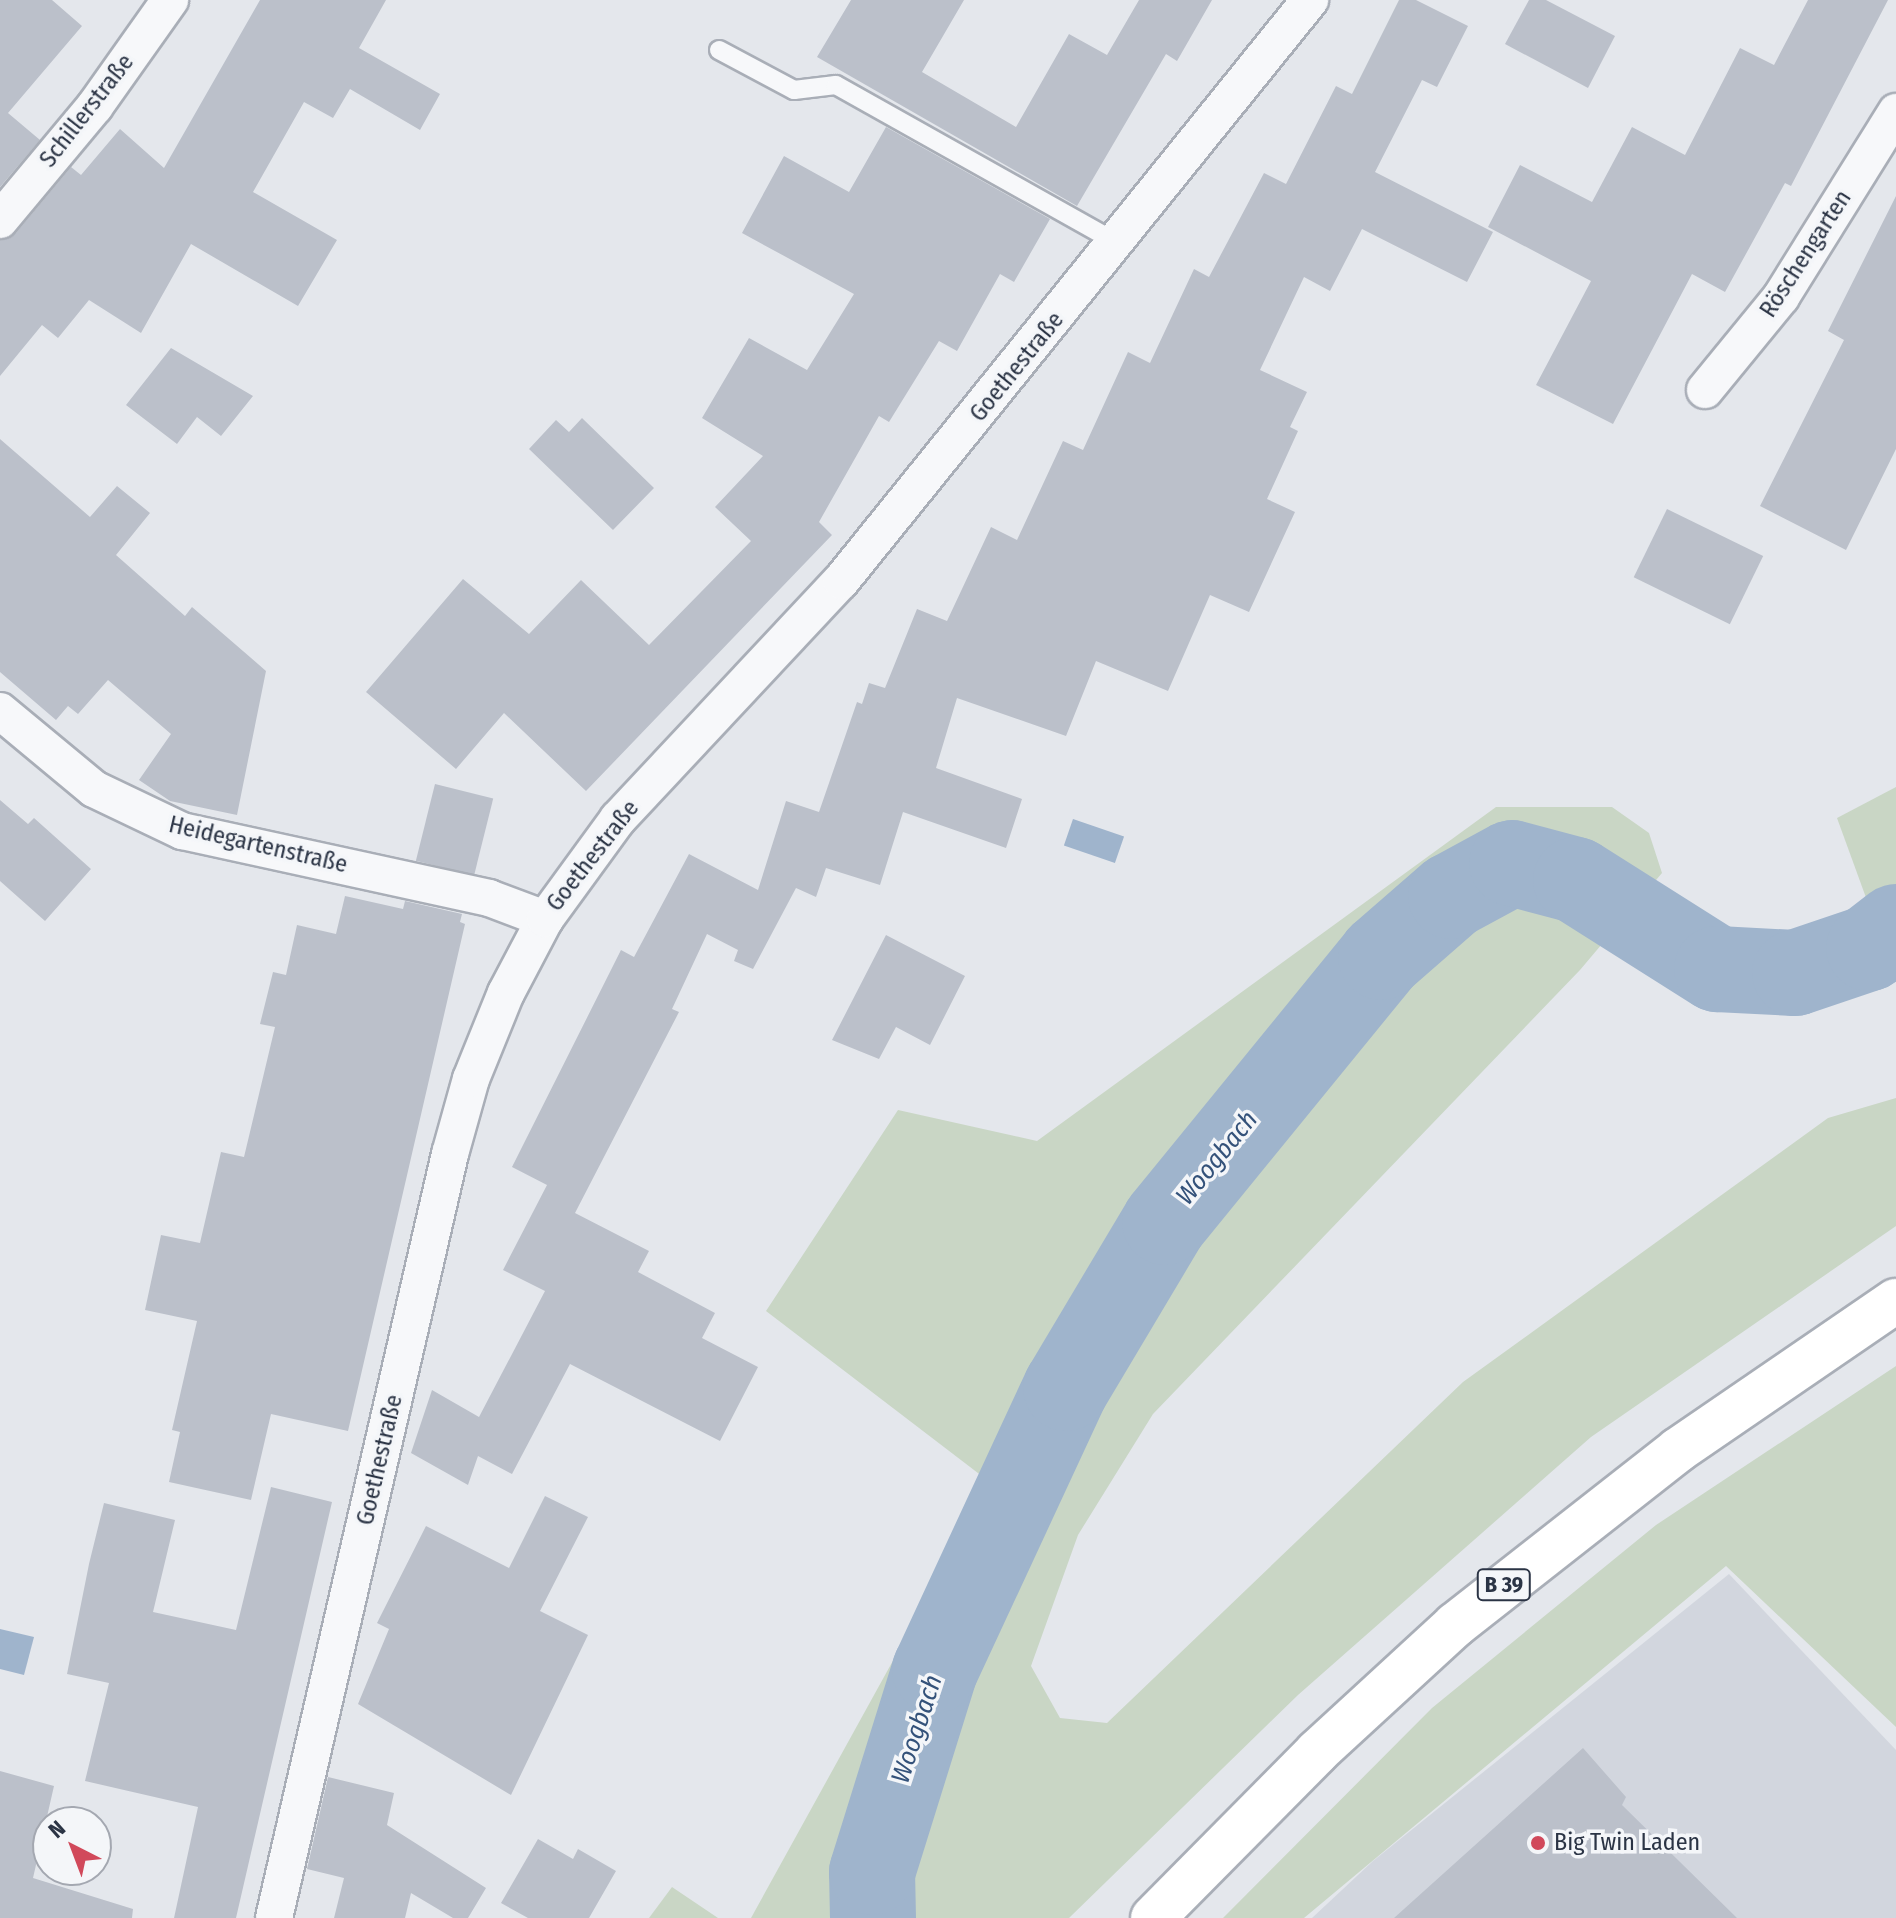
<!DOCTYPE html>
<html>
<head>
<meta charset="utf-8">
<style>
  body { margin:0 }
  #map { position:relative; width:1896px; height:1918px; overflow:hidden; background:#e4e7ec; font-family:"Fira Sans Condensed",sans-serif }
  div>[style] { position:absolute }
  .built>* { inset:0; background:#d2d6de }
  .green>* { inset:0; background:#c9d6c5 }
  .water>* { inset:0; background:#9fb4cc; transform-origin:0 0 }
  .river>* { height:86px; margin:-43px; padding:0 43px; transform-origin:43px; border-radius:43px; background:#9fb4cc }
  .building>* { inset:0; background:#bbc0ca; transform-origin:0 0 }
  .roads { filter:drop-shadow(2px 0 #a9aeb7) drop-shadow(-2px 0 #a9aeb7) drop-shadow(0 2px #a9aeb7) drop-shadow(0 -2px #a9aeb7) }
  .lane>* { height:18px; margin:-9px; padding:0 9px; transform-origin:9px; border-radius:9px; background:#f7f8fa }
  .street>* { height:36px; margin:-18px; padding:0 18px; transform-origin:18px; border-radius:18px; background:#f7f8fa }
  .primary>* { height:44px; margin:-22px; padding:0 22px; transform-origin:22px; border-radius:22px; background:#fff }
  .dots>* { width:22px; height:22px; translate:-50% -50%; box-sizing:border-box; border:4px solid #f4f6f9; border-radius:50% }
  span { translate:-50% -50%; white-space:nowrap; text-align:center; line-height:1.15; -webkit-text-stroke:7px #f4f6f9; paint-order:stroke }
  .shield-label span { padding:2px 6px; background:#f4f6f9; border:2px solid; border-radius:6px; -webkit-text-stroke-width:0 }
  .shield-label { font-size:22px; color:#2b3445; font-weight:700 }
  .street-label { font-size:24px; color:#2b3445 }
  .poi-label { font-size:24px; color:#2b3445 }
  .left { translate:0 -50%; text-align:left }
  .water-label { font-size:26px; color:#34527a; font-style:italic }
  .north { position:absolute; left:32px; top:1806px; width:80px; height:80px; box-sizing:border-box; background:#f4f6f9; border:2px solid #a4a8b1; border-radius:50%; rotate:318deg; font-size:22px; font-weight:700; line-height:32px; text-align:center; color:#2b3445 }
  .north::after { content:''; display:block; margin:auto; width:28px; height:36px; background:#d1495b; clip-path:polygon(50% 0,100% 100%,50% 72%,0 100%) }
</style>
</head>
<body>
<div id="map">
  <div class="built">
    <div style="clip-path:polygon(1729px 1574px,1896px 1750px,1896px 1918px,1312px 1918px,1373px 1861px)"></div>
  </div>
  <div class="green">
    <div style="clip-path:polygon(1896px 787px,1896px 980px,1837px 818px)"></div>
    <div style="clip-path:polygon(1496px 807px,1612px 807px,1649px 833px,1662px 873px,1580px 970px,1153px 1414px,1078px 1535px,1031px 1666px,1060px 1718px,1107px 1723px,1463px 1382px,1828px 1118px,1896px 1098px,1896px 1226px,1591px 1437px,1298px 1695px,1069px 1918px,751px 1918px,991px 1483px,766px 1311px,898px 1110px,1037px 1141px)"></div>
    <div style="clip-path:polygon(1896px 1366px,1896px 1727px,1726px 1566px,1304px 1918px,1223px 1918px,1432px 1708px,1656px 1525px)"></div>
    <div style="clip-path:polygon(672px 1887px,718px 1918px,649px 1918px)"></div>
  </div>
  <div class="water">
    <div style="left:1073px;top:819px;width:54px;height:28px;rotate:19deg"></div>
    <div style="clip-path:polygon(0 1629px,34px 1637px,24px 1675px,0 1669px)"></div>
  </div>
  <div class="river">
    <div style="left:873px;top:1918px;width:46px;rotate:-91.2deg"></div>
    <div style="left:872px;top:1872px;width:212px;rotate:-72.7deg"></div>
    <div style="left:935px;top:1670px;width:311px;rotate:-65.1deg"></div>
    <div style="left:1066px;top:1388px;width:193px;rotate:-59.2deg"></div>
    <div style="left:1165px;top:1222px;width:342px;rotate:-50.8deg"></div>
    <div style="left:1381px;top:957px;width:93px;rotate:-41.1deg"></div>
    <div style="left:1451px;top:896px;width:69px;rotate:-28.4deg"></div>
    <div style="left:1512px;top:863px;width:66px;rotate:14.9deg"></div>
    <div style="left:1576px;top:880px;width:167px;rotate:32.3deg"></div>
    <div style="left:1717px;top:969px;width:78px;rotate:2.9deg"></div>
    <div style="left:1795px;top:973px;width:78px;rotate:-18.7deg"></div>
    <div style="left:1869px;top:948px;width:34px;rotate:-38deg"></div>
  </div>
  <div class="building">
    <div style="clip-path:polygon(0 0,52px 0,82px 26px,8px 113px,40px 140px,0 187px)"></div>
    <div style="clip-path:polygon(260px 0,386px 0,359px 48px,440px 94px,420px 130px,350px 89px,333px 118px,304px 102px,253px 192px,337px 240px,298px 306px,191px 244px,141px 333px,89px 300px,58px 338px,42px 325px,0 376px,0 240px,16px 233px,71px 167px,81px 175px,120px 129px,164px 168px)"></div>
    <div style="clip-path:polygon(851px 0,964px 0,922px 72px,1016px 127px,1069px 34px,1107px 55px,1139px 0,1212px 0,1177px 61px,1166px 54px,1077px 206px,817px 57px)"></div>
    <div style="clip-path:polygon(1399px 0,1416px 0,1468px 26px,1437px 87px,1422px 80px,1375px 172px,1493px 232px,1467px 282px,1362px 229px,1330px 291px,1304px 277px,1260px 370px,1307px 392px,1290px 427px,1298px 431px,1267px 499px,1295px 512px,1249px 612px,1210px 595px,1168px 691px,1096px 661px,1066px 736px,957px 698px,936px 768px,1022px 799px,1006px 848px,903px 812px,880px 885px,826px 868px,816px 897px,796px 888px,753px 969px,734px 961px,738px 950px,707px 934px,672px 1009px,679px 1012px,575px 1213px,649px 1251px,638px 1272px,715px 1313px,702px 1338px,758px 1367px,720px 1441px,570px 1364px,512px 1474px,478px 1456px,468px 1485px,411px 1453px,432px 1390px,479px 1417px,545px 1291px,503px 1270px,547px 1185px,512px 1167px,621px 950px,634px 957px,689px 854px,758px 890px,786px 801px,819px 812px,857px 702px,862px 704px,869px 683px,885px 688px,917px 609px,947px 621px,991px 527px,1017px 540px,1063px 441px,1083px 450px,1128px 352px,1150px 363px,1194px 269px,1209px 277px,1264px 173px,1286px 184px,1336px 86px,1352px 94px)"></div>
    <div style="clip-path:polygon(1529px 0,1546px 0,1615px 36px,1588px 88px,1505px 44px)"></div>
    <div style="clip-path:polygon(1808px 0,1888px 0,1791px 186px,1785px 183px,1725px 292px,1692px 274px,1613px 424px,1536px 385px,1591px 281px,1488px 227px,1520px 165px,1592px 202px,1632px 127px,1685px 155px,1740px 48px,1774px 65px)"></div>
    <div style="clip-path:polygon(886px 127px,1050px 219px,1014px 282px,1000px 274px,957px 351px,939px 341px,889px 422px,879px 416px,819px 522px,832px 535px,586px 791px,504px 713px,456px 769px,366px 692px,463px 579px,529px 634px,581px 580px,649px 645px,751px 541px,715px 507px,763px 456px,702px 418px,749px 338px,807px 370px,854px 294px,742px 233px,784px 156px,849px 192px)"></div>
    <div style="clip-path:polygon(1896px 196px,1896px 449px,1846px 550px,1760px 506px,1844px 340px,1828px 331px)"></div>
    <div style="clip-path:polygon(171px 348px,253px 396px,221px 436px,197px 417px,177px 444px,126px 405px)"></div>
    <div style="clip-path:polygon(582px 418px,654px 488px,613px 530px,529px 449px,556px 420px,569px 432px)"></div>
    <div style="clip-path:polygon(0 439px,90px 517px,117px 486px,150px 513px,116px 555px,185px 616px,192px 607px,266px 671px,237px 815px,170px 801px,139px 780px,171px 734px,108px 680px,78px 714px,68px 706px,56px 720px,0 672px)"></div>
    <div style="left:1667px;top:509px;width:107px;height:76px;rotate:26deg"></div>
    <div style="left:435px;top:784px;width:60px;height:79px;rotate:14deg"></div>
    <div style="clip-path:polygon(0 800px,28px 824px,34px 818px,91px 869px,45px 921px,0 881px)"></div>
    <div style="clip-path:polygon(345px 896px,403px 909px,405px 901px,462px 914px,460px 922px,465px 924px,348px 1431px,271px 1414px,251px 1500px,169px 1482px,180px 1432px,172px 1430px,197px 1321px,145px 1310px,161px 1235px,200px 1243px,221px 1152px,244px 1157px,275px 1027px,260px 1024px,273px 972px,286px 975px,297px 925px,336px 934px)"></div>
    <div style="clip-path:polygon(886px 935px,965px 976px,930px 1045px,896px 1027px,879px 1059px,832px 1040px)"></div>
    <div style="clip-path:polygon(271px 1487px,332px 1502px,236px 1918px,174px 1918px,198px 1807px,85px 1781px,109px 1683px,67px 1674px,89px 1564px,104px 1503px,175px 1520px,153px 1612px,236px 1630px)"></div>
    <div style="clip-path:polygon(545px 1496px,588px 1517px,540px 1611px,588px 1635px,511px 1795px,358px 1704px,389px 1629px,377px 1623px,426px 1526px,509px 1568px)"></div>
    <div style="clip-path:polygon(1583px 1748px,1626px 1797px,1622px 1805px,1737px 1918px,1394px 1918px)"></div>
    <div style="clip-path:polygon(0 1771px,54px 1786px,33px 1878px,133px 1909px,132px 1918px,0 1918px)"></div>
    <div style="clip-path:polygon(328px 1777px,394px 1793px,387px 1825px,486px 1888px,468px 1918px,453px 1918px,411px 1893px,405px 1918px,334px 1918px,344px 1878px,307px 1869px)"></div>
    <div style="clip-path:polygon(538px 1839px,573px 1859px,578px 1849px,616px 1871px,589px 1918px,528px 1918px,501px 1903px)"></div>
  </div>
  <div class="roads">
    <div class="lane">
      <div style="left:719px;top:50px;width:85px;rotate:28.1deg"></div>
      <div style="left:794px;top:90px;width:42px;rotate:-6.8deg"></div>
      <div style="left:836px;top:85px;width:323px;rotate:29.3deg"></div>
    </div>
    <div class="street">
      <div style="left:0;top:220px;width:148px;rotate:-50.2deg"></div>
      <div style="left:95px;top:106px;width:130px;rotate:-54.7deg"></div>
      <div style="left:1705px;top:390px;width:120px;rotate:-50.7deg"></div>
      <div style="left:1781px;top:297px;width:218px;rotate:-58.1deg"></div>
      <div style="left:0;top:711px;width:122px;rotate:39.7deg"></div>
      <div style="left:94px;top:789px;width:98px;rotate:25.5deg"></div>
      <div style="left:182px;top:831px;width:314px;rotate:12.3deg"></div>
      <div style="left:489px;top:898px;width:60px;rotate:20.6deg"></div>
      <div style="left:274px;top:1918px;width:784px;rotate:-77.03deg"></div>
      <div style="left:450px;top:1154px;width:78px;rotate:-74.4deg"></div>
      <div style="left:471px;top:1079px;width:93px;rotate:-67.9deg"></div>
      <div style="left:506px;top:993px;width:84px;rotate:-62.2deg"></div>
      <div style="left:545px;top:919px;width:124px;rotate:-53.9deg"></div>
      <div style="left:618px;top:819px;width:326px;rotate:-46.9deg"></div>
      <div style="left:841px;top:581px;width:747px;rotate:-51.09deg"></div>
    </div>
    <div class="primary">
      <div style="left:1153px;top:1918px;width:233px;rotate:-45.3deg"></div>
      <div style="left:1317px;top:1752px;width:188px;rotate:-42.6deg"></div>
      <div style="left:1455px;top:1625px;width:283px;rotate:-38.1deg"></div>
      <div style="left:1678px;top:1450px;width:264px;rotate:-34.4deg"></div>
    </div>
  </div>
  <div class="dots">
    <div style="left:1538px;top:1843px;background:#d1495b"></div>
  </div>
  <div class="shield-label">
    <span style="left:1504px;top:1585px">B 39</span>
  </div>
  <div class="street-label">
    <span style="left:87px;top:111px;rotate:-52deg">Schillerstraße</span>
    <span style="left:1806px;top:254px;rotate:-57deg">Röschengarten</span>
    <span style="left:1017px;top:367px;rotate:-51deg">Goethestraße</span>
    <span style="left:258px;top:845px;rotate:13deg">Heidegartenstraße</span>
    <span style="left:593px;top:856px;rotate:-52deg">Goethestraße</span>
    <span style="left:380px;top:1460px;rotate:-77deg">Goethestraße</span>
  </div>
  <div class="poi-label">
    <span class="left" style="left:1554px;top:1843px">Big Twin Laden</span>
  </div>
  <div class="water-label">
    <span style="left:1217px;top:1158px;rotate:-51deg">Woogbach</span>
    <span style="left:917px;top:1729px;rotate:-72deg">Woogbach</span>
  </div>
  <div class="north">N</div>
</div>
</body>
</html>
